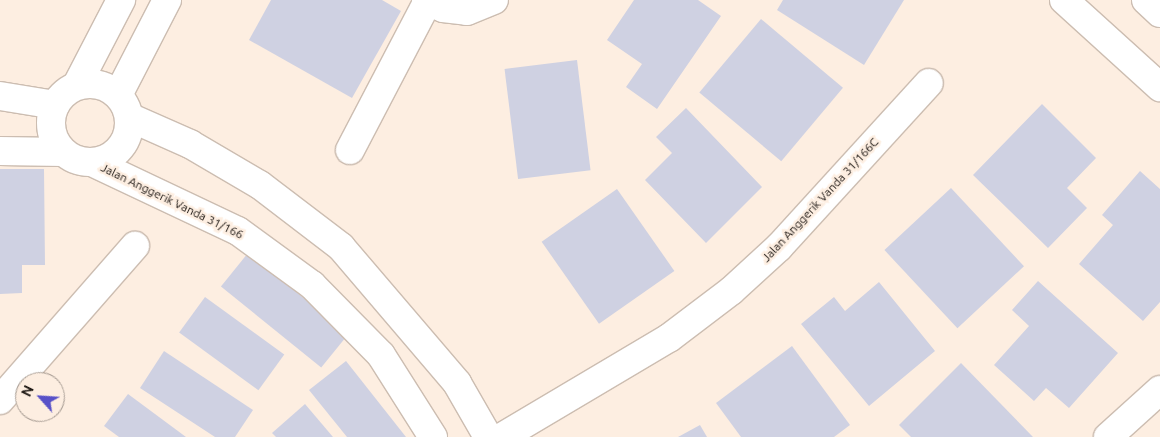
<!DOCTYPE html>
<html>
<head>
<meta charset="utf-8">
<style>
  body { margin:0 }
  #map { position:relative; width:1160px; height:437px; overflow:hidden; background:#fdeee1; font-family:Ubuntu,sans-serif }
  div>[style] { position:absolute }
  .building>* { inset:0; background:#cfd1e2; transform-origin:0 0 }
  .roads { filter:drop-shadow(1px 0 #ccbdb1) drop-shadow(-1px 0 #ccbdb1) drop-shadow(0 1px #ccbdb1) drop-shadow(0 -1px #ccbdb1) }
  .street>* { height:28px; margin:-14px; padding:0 14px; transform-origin:14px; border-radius:14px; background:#fff }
  .street>.ring { margin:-14px; padding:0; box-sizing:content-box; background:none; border:28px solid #fff; border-radius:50% }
  .secondary>* { height:28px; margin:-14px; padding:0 14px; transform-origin:14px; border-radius:14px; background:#fff }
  span { translate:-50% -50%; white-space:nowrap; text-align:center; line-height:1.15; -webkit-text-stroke:5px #fdeee1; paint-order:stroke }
  .street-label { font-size:12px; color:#1d1713 }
  .north { position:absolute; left:15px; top:372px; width:50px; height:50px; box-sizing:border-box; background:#fdeee1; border:1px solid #a3988f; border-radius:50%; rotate:296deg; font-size:14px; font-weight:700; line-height:20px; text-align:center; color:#1d1713 }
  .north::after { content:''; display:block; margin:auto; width:18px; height:22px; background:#5851c8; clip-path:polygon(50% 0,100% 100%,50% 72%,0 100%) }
</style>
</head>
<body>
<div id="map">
  <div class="building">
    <div style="clip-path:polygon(271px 0,382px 0,401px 11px,352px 98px,249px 40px)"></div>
    <div style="clip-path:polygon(634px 0,698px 0,721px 16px,657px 109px,626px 87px,642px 64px,607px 40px)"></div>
    <div style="clip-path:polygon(783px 0,904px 0,864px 65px,777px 10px)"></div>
    <div style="left:761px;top:19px;width:107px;height:96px;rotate:40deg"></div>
    <div style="left:577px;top:60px;width:111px;height:73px;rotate:83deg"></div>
    <div style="clip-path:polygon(1042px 104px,1096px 158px,1067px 188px,1087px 208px,1048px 248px,973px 175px)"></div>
    <div style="clip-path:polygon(686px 108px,762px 187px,706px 243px,645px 180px,672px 153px,656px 137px)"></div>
    <div style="clip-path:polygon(0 169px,44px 169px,45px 265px,22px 265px,22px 293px,0 294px)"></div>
    <div style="clip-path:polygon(1140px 171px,1160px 189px,1160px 302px,1143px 321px,1079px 264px,1113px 225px,1102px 215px)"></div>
    <div style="left:951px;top:188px;width:107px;height:91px;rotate:47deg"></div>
    <div style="left:617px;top:189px;width:100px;height:92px;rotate:55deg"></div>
    <div style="left:248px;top:253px;width:129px;height:43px;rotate:39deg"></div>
    <div style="clip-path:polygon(1038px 281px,1118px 353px,1069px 408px,1046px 388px,1034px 401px,994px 365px,1029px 326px,1012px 310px)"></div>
    <div style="clip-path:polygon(879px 282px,935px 351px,869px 406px,801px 324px,834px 297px,845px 311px)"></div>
    <div style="left:205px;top:297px;width:98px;height:44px;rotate:36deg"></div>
    <div style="clip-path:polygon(792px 346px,850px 425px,834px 437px,741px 437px,716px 403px)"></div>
    <div style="clip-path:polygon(164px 351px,253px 410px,235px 437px,215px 437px,140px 388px)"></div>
    <div style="clip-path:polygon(346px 361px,406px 437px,347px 437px,309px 390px)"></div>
    <div style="clip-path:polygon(961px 363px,1033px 437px,911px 437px,899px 425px)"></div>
    <div style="clip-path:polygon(128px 394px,186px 437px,119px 437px,104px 426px)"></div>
    <div style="clip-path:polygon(305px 404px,333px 437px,276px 437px,272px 433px)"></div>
    <div style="clip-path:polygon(700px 425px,707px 437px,678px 437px)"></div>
  </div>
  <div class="roads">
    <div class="street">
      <div style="left:426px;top:0;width:19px;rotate:25deg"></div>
      <div style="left:443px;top:8px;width:24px;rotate:7deg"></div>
      <div style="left:467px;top:11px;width:29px;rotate:-22deg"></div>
      <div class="ring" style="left:51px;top:84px;width:50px;height:50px"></div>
      <div style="left:77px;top:85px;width:96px;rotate:-62.6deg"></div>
      <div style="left:118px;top:95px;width:107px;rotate:-62.7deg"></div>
      <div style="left:0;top:96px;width:56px;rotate:9.3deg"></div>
      <div style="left:129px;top:117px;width:67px;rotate:23.9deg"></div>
      <div style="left:190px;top:144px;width:81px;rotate:30.4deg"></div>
      <div style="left:260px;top:185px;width:102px;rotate:37.4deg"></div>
      <div style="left:341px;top:247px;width:179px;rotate:49.5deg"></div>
      <div style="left:457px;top:383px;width:62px;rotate:60.1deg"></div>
      <div style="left:350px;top:150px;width:168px;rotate:-62.4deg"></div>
      <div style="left:0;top:151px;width:63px;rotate:0.9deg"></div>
      <div style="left:92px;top:162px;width:161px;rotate:25.3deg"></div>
      <div style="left:238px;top:231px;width:92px;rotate:36.1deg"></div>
      <div style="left:312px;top:285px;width:98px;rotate:45.4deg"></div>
      <div style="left:381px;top:355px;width:97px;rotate:57.6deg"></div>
      <div style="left:0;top:400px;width:205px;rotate:-48.8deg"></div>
      <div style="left:502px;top:437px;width:194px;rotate:-30.7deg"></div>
      <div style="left:669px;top:338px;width:78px;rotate:-37.2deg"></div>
      <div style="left:731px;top:291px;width:65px;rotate:-42.5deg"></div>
      <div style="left:779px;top:247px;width:222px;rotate:-47.6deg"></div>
      <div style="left:1108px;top:437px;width:70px;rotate:-42.1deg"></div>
    </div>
    <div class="secondary">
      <div style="left:1064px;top:0;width:130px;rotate:42.2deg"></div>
      <div style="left:1146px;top:0;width:19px;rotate:43deg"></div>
    </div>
  </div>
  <div class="street-label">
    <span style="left:820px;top:200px;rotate:-47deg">Jalan Anggerik Vanda 31/166C</span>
    <span style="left:172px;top:201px;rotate:26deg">Jalan Anggerik Vanda 31/166</span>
  </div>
  <div class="north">N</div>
</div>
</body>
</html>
